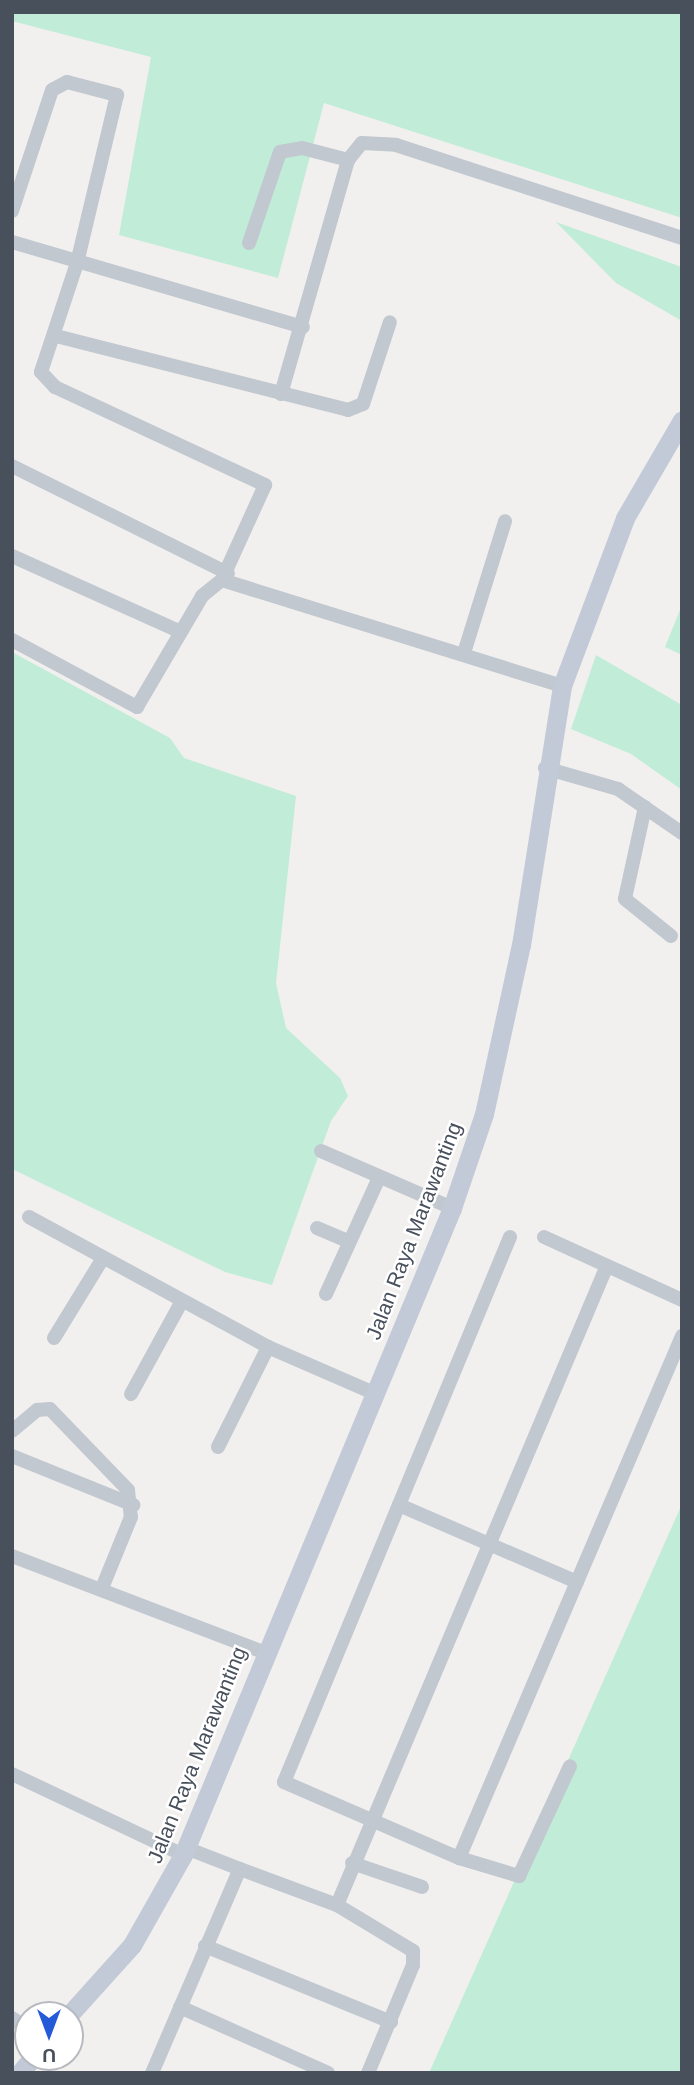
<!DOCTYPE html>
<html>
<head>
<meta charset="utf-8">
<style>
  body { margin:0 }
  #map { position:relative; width:694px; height:2085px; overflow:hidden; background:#f2f0ef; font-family:Helvetica,sans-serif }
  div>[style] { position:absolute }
  .green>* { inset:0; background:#c1ecd8 }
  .street>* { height:14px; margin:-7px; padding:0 7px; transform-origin:7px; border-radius:7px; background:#c1c8d0 }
  .secondary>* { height:19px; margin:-9.5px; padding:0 9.5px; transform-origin:9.5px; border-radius:9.5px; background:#c3cad7 }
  span { translate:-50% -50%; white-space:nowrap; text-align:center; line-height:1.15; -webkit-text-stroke:5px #fff; paint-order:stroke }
  .street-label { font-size:21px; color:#48505c }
  .frame { position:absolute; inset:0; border:14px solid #48505c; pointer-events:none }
  .north { position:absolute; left:14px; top:2001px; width:70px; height:70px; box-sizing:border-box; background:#fff; border:2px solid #b6b9be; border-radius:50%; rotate:180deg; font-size:19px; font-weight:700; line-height:28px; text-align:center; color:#48505c }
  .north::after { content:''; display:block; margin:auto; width:24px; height:32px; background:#2459d7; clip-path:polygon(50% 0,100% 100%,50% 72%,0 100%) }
</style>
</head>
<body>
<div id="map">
  <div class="green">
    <div style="clip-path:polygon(12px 12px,682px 12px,682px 218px,324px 103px,278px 278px,119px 235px,151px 57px,12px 21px)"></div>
    <div style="clip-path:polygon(556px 222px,682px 267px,682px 321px,616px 283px)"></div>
    <div style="clip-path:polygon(682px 605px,682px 655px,665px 647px)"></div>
    <div style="clip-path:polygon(12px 652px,170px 738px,184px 758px,296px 796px,276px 983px,286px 1028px,340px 1078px,348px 1096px,331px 1121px,272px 1285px,225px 1272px,12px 1169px)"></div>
    <div style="clip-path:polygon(596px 655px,682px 705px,682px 790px,631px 754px,571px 729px)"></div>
    <div style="clip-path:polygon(682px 1504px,682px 2073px,429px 2073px)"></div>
  </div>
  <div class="street">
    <div style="left:12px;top:211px;width:127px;rotate:-71.7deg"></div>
    <div style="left:52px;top:90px;width:17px;rotate:-28deg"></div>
    <div style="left:67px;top:82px;width:52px;rotate:14.6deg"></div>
    <div style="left:117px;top:95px;width:173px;rotate:103.4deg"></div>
    <div style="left:77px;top:263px;width:115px;rotate:108.3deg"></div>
    <div style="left:41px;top:372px;width:21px;rotate:47deg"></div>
    <div style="left:55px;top:387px;width:232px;rotate:25deg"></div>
    <div style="left:265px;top:485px;width:104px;rotate:114.4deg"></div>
    <div style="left:12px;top:242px;width:303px;rotate:16.3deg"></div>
    <div style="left:249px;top:243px;width:96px;rotate:-71.2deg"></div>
    <div style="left:280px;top:152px;width:22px;rotate:-10deg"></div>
    <div style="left:302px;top:148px;width:48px;rotate:14.6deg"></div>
    <div style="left:56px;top:336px;width:301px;rotate:14.2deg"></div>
    <div style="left:348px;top:410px;width:16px;rotate:-22deg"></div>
    <div style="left:363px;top:404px;width:86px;rotate:-71.8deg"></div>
    <div style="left:281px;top:394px;width:243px;rotate:-74deg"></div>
    <div style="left:348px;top:160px;width:22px;rotate:-51deg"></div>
    <div style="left:362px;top:143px;width:34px;rotate:3deg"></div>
    <div style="left:396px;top:145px;width:301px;rotate:18deg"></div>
    <div style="left:12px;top:466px;width:241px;rotate:26.4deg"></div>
    <div style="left:12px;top:556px;width:185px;rotate:24.2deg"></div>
    <div style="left:12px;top:640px;width:142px;rotate:28.2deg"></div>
    <div style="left:137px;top:707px;width:129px;rotate:-59.6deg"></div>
    <div style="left:202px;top:596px;width:26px;rotate:-39deg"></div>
    <div style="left:222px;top:580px;width:356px;rotate:17.3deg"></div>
    <div style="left:464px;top:653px;width:138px;rotate:-72.7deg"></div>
    <div style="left:545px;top:768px;width:76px;rotate:16deg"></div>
    <div style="left:618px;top:789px;width:78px;rotate:34.5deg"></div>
    <div style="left:645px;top:807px;width:94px;rotate:102.3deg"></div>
    <div style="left:625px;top:899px;width:59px;rotate:38.8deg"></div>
    <div style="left:321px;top:1151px;width:143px;rotate:23.5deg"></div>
    <div style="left:29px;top:1217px;width:272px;rotate:28.5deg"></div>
    <div style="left:268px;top:1347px;width:116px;rotate:23.5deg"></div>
    <div style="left:317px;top:1228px;width:34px;rotate:23deg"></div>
    <div style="left:510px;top:1237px;width:590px;rotate:112.52deg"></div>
    <div style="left:284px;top:1782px;width:191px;rotate:23.5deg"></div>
    <div style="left:459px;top:1858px;width:63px;rotate:16.7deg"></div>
    <div style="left:519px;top:1876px;width:121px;rotate:-65.1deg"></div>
    <div style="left:544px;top:1237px;width:152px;rotate:24.5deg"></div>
    <div style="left:326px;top:1294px;width:125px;rotate:-65.5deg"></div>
    <div style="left:54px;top:1338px;width:94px;rotate:-58.5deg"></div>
    <div style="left:131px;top:1394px;width:106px;rotate:-61.3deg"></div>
    <div style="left:12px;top:1431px;width:33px;rotate:-40deg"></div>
    <div style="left:37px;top:1410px;width:13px;rotate:-4deg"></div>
    <div style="left:50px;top:1409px;width:112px;rotate:46.1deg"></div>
    <div style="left:128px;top:1490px;width:27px;rotate:84deg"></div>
    <div style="left:131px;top:1517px;width:77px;rotate:112.2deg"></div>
    <div style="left:218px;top:1447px;width:112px;rotate:-63.4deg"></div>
    <div style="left:12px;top:1456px;width:131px;rotate:22deg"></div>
    <div style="left:399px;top:1505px;width:194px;rotate:23.4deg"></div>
    <div style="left:12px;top:1556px;width:270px;rotate:20.9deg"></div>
    <div style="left:12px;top:1774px;width:189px;rotate:25.3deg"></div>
    <div style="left:186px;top:1848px;width:58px;rotate:21.3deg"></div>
    <div style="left:459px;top:1858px;width:568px;rotate:-66.87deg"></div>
    <div style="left:352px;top:1863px;width:74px;rotate:18.9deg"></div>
    <div style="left:337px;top:1905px;width:691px;rotate:-67.11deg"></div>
    <div style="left:205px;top:1946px;width:201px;rotate:22.2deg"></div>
    <div style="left:180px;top:2007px;width:162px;rotate:24deg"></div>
    <div style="left:12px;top:2018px;width:19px;rotate:35deg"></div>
    <div style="left:152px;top:2073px;width:222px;rotate:-66.7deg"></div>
    <div style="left:240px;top:1869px;width:103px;rotate:20.4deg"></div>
    <div style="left:337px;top:1905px;width:89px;rotate:31.2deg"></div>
    <div style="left:413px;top:1951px;width:14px;rotate:90deg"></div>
    <div style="left:413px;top:1965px;width:117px;rotate:112.6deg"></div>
  </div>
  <div class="secondary">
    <div style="left:69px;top:2015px;width:94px;rotate:-48deg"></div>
    <div style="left:132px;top:1945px;width:103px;rotate:-60.5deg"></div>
    <div style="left:183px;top:1855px;width:701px;rotate:-67.42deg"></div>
    <div style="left:452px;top:1208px;width:99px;rotate:-71.2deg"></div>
    <div style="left:484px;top:1114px;width:173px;rotate:-77.7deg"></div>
    <div style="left:521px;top:945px;width:262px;rotate:-81deg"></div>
    <div style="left:562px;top:686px;width:179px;rotate:-69.4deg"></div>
    <div style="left:625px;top:518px;width:113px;rotate:-59.8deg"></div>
    <div style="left:20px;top:2073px;width:21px;rotate:-51deg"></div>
  </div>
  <div class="street-label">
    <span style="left:414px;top:1231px;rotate:-69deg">Jalan Raya Marawanting</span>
    <span style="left:197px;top:1755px;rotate:-68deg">Jalan Raya Marawanting</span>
  </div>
  <div class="frame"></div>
  <div class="north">U</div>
</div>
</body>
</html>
